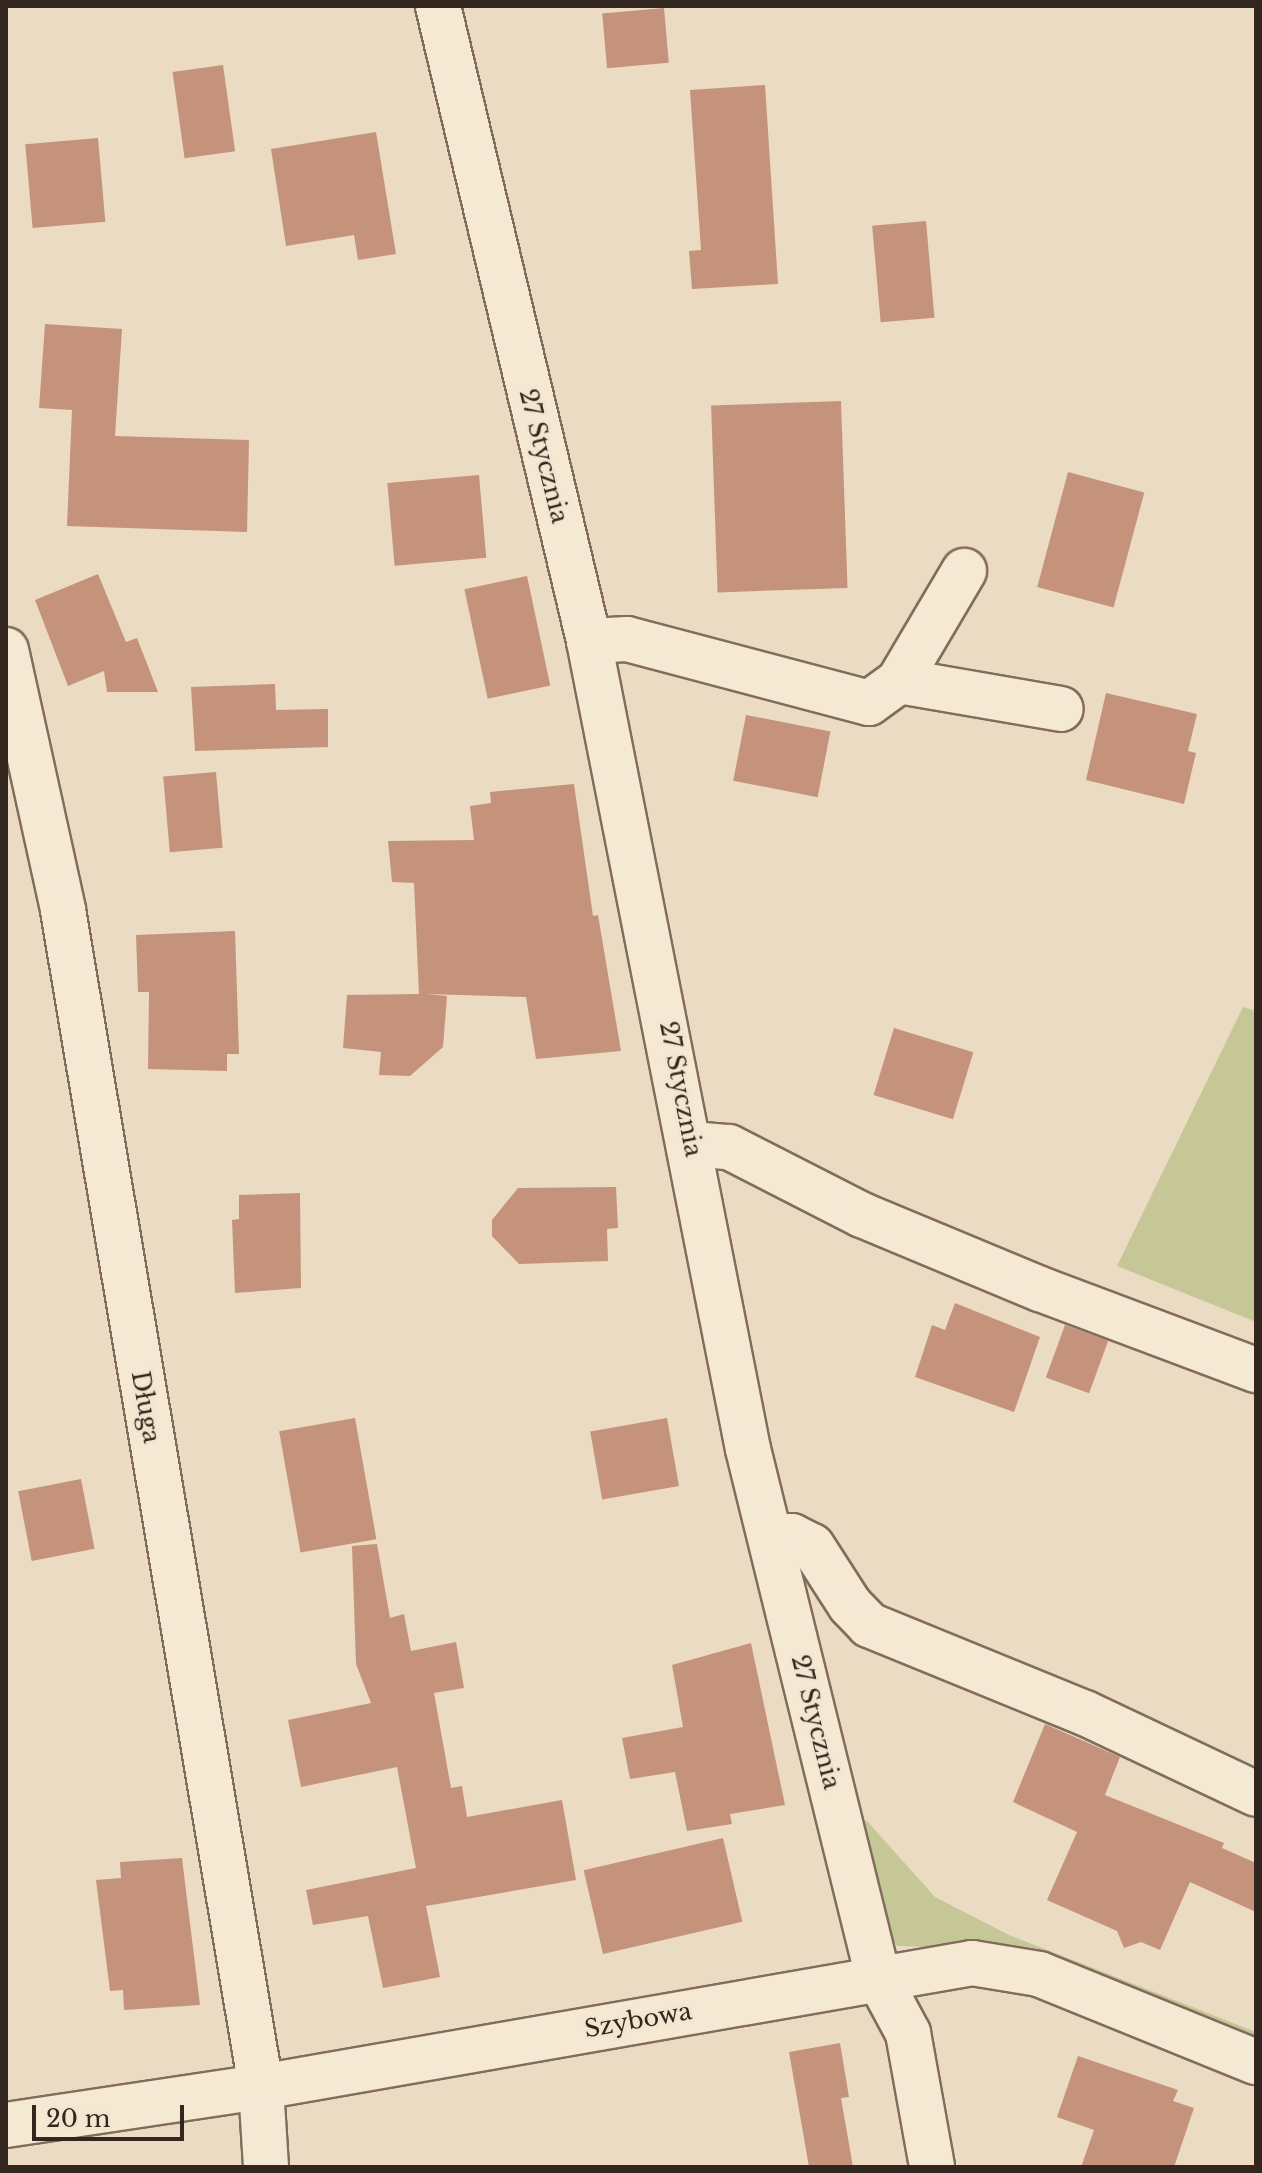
<!DOCTYPE html>
<html>
<head>
<meta charset="utf-8">
<style>
  body { margin:0 }
  #map { position:relative; width:1262px; height:2173px; overflow:hidden; background:#eadbc2; font-family:"Libre Baskerville",serif }
  div>[style] { position:absolute }
  .green>* { inset:0; background:#c6c797 }
  .building>* { inset:0; background:#c5937b; transform-origin:0 0 }
  .roads { filter:drop-shadow(2px 0 #826c5b) drop-shadow(-2px 0 #826c5b) drop-shadow(0 2px #826c5b) drop-shadow(0 -2px #826c5b) }
  .minor>* { height:44px; margin:-22px; padding:0 22px; transform-origin:22px; border-radius:22px; background:#f6e9d4 }
  span { translate:-50% -50%; white-space:nowrap; text-align:center; line-height:1.15; -webkit-text-stroke:6px #f2e6d1; paint-order:stroke }
  .street-label { font-size:24px; color:#33261e }
  .frame { position:absolute; inset:0; border:8px solid #33261e; pointer-events:none }
  .scale { position:absolute; left:32px; top:2105px; width:152px; height:36px; box-sizing:border-box; border:4px solid #33261e; border-top:0; padding-left:10px; font-size:24px; line-height:28px; white-space:nowrap; color:#33261e; -webkit-text-stroke:6px #f2e6d1; paint-order:stroke }
</style>
</head>
<body>
<div id="map">
  <div class="green">
    <div style="clip-path:polygon(1243px 1007px,1256px 1011px,1256px 1322px,1117px 1266px)"></div>
    <div style="clip-path:polygon(867px 1821px,935px 1897px,1009px 1935px,1256px 2032px,1256px 2049px,964px 1948px,897px 1946px,883px 1922px,862px 1822px)"></div>
  </div>
  <div class="building">
    <div style="left:664px;top:8px;width:55px;height:62px;rotate:85deg"></div>
    <div style="left:223px;top:65px;width:87px;height:51px;rotate:82deg"></div>
    <div style="clip-path:polygon(765px 85px,778px 284px,692px 289px,689px 251px,701px 250px,690px 90px)"></div>
    <div style="clip-path:polygon(376px 132px,396px 254px,358px 260px,354px 235px,286px 246px,271px 149px)"></div>
    <div style="left:98px;top:138px;width:84px;height:73px;rotate:85deg"></div>
    <div style="left:926px;top:221px;width:97px;height:54px;rotate:85deg"></div>
    <div style="clip-path:polygon(45px 324px,122px 329px,115px 436px,249px 440px,247px 532px,67px 526px,72px 410px,39px 408px)"></div>
    <div style="left:841px;top:401px;width:187px;height:130px;rotate:88deg"></div>
    <div style="left:1068px;top:472px;width:79px;height:119px;rotate:15deg"></div>
    <div style="left:479px;top:475px;width:83px;height:92px;rotate:85deg"></div>
    <div style="clip-path:polygon(98px 574px,126px 642px,137px 638px,158px 692px,107px 692px,104px 671px,68px 686px,35px 600px)"></div>
    <div style="left:527px;top:576px;width:112px;height:64px;rotate:78deg"></div>
    <div style="clip-path:polygon(275px 684px,276px 710px,328px 709px,328px 747px,195px 751px,191px 687px)"></div>
    <div style="clip-path:polygon(1106px 693px,1197px 714px,1188px 751px,1196px 753px,1184px 804px,1086px 780px)"></div>
    <div style="left:746px;top:715px;width:86px;height:67px;rotate:11deg"></div>
    <div style="left:216px;top:772px;width:76px;height:53px;rotate:85deg"></div>
    <div style="clip-path:polygon(574px 784px,593px 916px,598px 915px,621px 1051px,536px 1059px,526px 997px,425px 994px,447px 996px,443px 1047px,410px 1076px,379px 1075px,381px 1052px,343px 1048px,347px 995px,419px 994px,414px 883px,392px 882px,388px 841px,474px 840px,470px 806px,491px 803px,490px 792px)"></div>
    <div style="clip-path:polygon(235px 931px,239px 1054px,227px 1054px,227px 1071px,148px 1069px,149px 992px,138px 992px,136px 935px)"></div>
    <div style="left:894px;top:1028px;width:83px;height:70px;rotate:17deg"></div>
    <div style="clip-path:polygon(616px 1187px,618px 1228px,607px 1229px,608px 1261px,519px 1264px,492px 1236px,492px 1220px,518px 1188px)"></div>
    <div style="clip-path:polygon(300px 1193px,301px 1288px,235px 1293px,232px 1220px,239px 1219px,239px 1195px)"></div>
    <div style="clip-path:polygon(955px 1303px,1040px 1337px,1014px 1412px,915px 1377px,932px 1325px,945px 1330px)"></div>
    <div style="left:1065px;top:1325px;width:46px;height:56px;rotate:20deg"></div>
    <div style="left:355px;top:1418px;width:123px;height:77px;rotate:80deg"></div>
    <div style="left:667px;top:1418px;width:69px;height:78px;rotate:80deg"></div>
    <div style="left:81px;top:1479px;width:71px;height:64px;rotate:79deg"></div>
    <div style="clip-path:polygon(377px 1544px,390px 1618px,404px 1614px,411px 1651px,456px 1642px,464px 1688px,434px 1693px,451px 1788px,462px 1786px,467px 1817px,562px 1800px,576px 1880px,426px 1906px,440px 1977px,383px 1988px,368px 1916px,313px 1925px,306px 1890px,416px 1868px,397px 1767px,301px 1787px,288px 1720px,371px 1703px,356px 1664px,352px 1546px)"></div>
    <div style="clip-path:polygon(751px 1643px,785px 1805px,730px 1814px,732px 1824px,687px 1831px,675px 1772px,630px 1779px,622px 1738px,683px 1727px,672px 1665px)"></div>
    <div style="clip-path:polygon(1045px 1724px,1120px 1757px,1105px 1795px,1224px 1843px,1222px 1848px,1256px 1863px,1256px 1912px,1190px 1882px,1160px 1950px,1141px 1942px,1124px 1948px,1117px 1931px,1047px 1900px,1077px 1832px,1013px 1802px)"></div>
    <div style="left:723px;top:1838px;width:86px;height:143px;rotate:77deg"></div>
    <div style="clip-path:polygon(182px 1858px,200px 2005px,124px 2010px,123px 1990px,110px 1991px,96px 1880px,121px 1878px,120px 1862px)"></div>
    <div style="clip-path:polygon(840px 2043px,849px 2097px,841px 2098px,853px 2167px,809px 2167px,789px 2052px)"></div>
    <div style="clip-path:polygon(1078px 2056px,1178px 2090px,1173px 2101px,1194px 2108px,1174px 2167px,1081px 2167px,1094px 2130px,1057px 2117px)"></div>
  </div>
  <div class="roads">
    <div class="minor">
      <div style="left:438px;top:6px;width:653px;rotate:76.62deg"></div>
      <div style="left:589px;top:641px;width:823px;rotate:78.87deg"></div>
      <div style="left:748px;top:1449px;width:544px;rotate:76.17deg"></div>
      <div style="left:878px;top:1977px;width:64px;rotate:61.8deg"></div>
      <div style="left:908px;top:2033px;width:136px;rotate:79.8deg"></div>
      <div style="left:589px;top:641px;width:38px;rotate:-3deg"></div>
      <div style="left:627px;top:639px;width:250px;rotate:14.8deg"></div>
      <div style="left:869px;top:703px;width:37px;rotate:-36deg"></div>
      <div style="left:899px;top:681px;width:164px;rotate:9.8deg"></div>
      <div style="left:6px;top:650px;width:266px;rotate:77.6deg"></div>
      <div style="left:63px;top:910px;width:1194px;rotate:80.45deg"></div>
      <div style="left:261px;top:2087px;width:80px;rotate:86.4deg"></div>
      <div style="left:899px;top:681px;width:128px;rotate:-59.4deg"></div>
      <div style="left:692px;top:1144px;width:37px;rotate:5deg"></div>
      <div style="left:729px;top:1147px;width:149px;rotate:27.1deg"></div>
      <div style="left:862px;top:1215px;width:193px;rotate:22.6deg"></div>
      <div style="left:1040px;top:1289px;width:231px;rotate:20.6deg"></div>
      <div style="left:770px;top:1535px;width:22px;rotate:3deg"></div>
      <div style="left:792px;top:1536px;width:22px;rotate:27deg"></div>
      <div style="left:812px;top:1546px;width:70px;rotate:57.2deg"></div>
      <div style="left:850px;top:1605px;width:28px;rotate:46deg"></div>
      <div style="left:869px;top:1625px;width:233px;rotate:22.2deg"></div>
      <div style="left:1085px;top:1713px;width:189px;rotate:25.3deg"></div>
      <div style="left:6px;top:2125px;width:258px;rotate:-8.5deg"></div>
      <div style="left:261px;top:2087px;width:722px;rotate:-9.89deg"></div>
      <div style="left:972px;top:1963px;width:68px;rotate:9.3deg"></div>
      <div style="left:1039px;top:1974px;width:234px;rotate:22.1deg"></div>
    </div>
  </div>
  <div class="street-label">
    <span style="left:544px;top:456px;rotate:76deg">27 Stycznia</span>
    <span style="left:681px;top:1089px;rotate:79deg">27 Stycznia</span>
    <span style="left:146px;top:1407px;rotate:80deg">Długa</span>
    <span style="left:816px;top:1722px;rotate:76deg">27 Stycznia</span>
    <span style="left:638px;top:2020px;rotate:-10deg">Szybowa</span>
  </div>
  <div class="frame"></div>
  <div class="scale">20 m</div>
</div>
</body>
</html>
